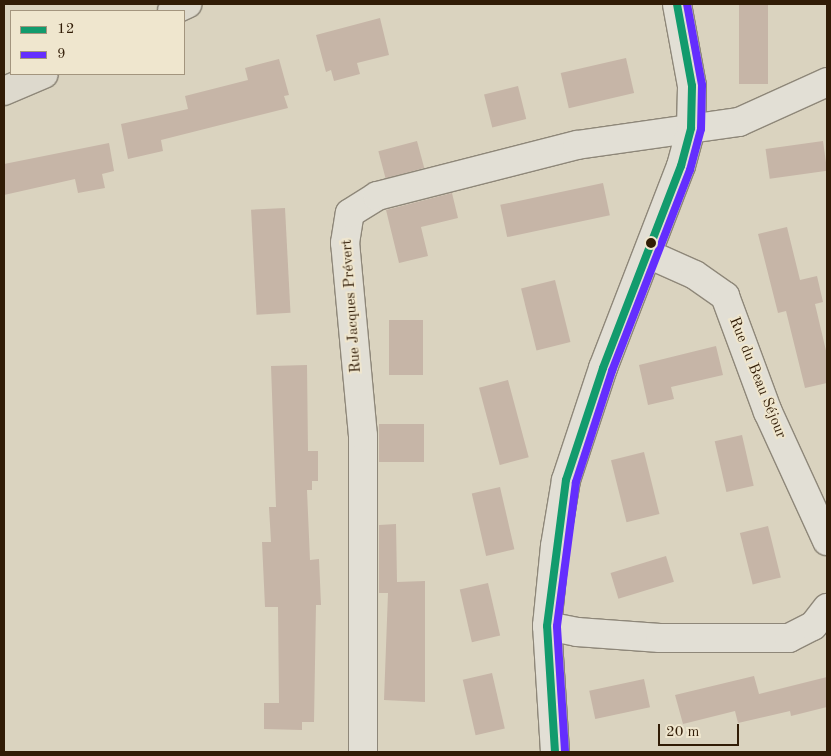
<!DOCTYPE html>
<html>
<head>
<meta charset="utf-8">
<style>
  body { margin:0 }
  #map { position:relative; width:831px; height:756px; overflow:hidden; background:#dad3bf; font-family:"Old Standard TT",serif }
  div>[style] { position:absolute }
  .building>* { inset:0; background:#c6b5a7; transform-origin:0 0 }
  .roads { filter:drop-shadow(1px 0 #8e8779) drop-shadow(-1px 0 #8e8779) drop-shadow(0 1px #8e8779) drop-shadow(0 -1px #8e8779) }
  .minor>* { height:28px; margin:-14px; padding:0 14px; transform-origin:14px; border-radius:14px; background:#e2dfd5 }
  .major>* { height:28px; margin:-14px; padding:0 14px; transform-origin:14px; border-radius:14px; background:#ddd9cd }
  .bus-1>* { height:8px; margin:-4px; padding:0 4px; transform-origin:4px; border-radius:4px; background:#129b6d }
  .bus-2>* { height:8px; margin:-4px; padding:0 4px; transform-origin:4px; border-radius:4px; background:#642efe }
  .dots>* { width:14px; height:14px; translate:-50% -50%; box-sizing:border-box; border:2px solid #efe6ce; border-radius:50% }
  span { translate:-50% -50%; white-space:nowrap; text-align:center; line-height:1.15; -webkit-text-stroke:4px #efe6ce; paint-order:stroke }
  .street-label { font-size:15px; color:#311c06 }
  .frame { position:absolute; inset:0; border:5px solid #311c06; pointer-events:none }
  .legend { position:absolute; left:10px; top:10px; width:175px; height:65px; box-sizing:border-box; background:#efe6ce; border:1px solid #a3957e; margin:0; padding:6px 9px; list-style:none; font-size:15px; color:#311c06 }
  .legend li { display:flex; align-items:center; gap:10px; height:25px }
  .legend b { width:25px; border:1px solid #a3957e }
  .scale { position:absolute; left:658px; top:724px; width:81px; height:22px; box-sizing:border-box; border:2px solid #311c06; border-top:0; padding-left:6px; font-size:15px; line-height:18px; white-space:nowrap; color:#311c06; -webkit-text-stroke:4px #efe6ce; paint-order:stroke }
</style>
</head>
<body>
<div id="map">
  <div class="building">
    <div style="left:739px;top:4px;width:29px;height:80px"></div>
    <div style="clip-path:polygon(380px 18px,389px 55px,357px 63px,360px 74px,334px 81px,331px 70px,326px 72px,316px 35px)"></div>
    <div style="left:626px;top:58px;width:36px;height:67px;rotate:77deg"></div>
    <div style="clip-path:polygon(279px 59px,289px 95px,284px 96px,288px 108px,161px 140px,163px 151px,128px 159px,121px 124px,188px 109px,185px 96px,248px 80px,245px 68px)"></div>
    <div style="left:518px;top:86px;width:34px;height:35px;rotate:76deg"></div>
    <div style="left:417px;top:141px;width:28px;height:40px;rotate:75deg"></div>
    <div style="left:823px;top:141px;width:30px;height:58px;rotate:82deg"></div>
    <div style="clip-path:polygon(109px 143px,114px 171px,102px 174px,105px 188px,78px 193px,75px 179px,4px 195px,4px 164px)"></div>
    <div style="left:603px;top:183px;width:33px;height:105px;rotate:78deg"></div>
    <div style="clip-path:polygon(452px 193px,458px 218px,421px 227px,428px 256px,399px 263px,386px 210px)"></div>
    <div style="left:285px;top:208px;width:105px;height:34px;rotate:87deg"></div>
    <div style="clip-path:polygon(787px 227px,800px 280px,817px 276px,823px 302px,815px 304px,827px 355px,827px 383px,805px 388px,786px 311px,778px 313px,758px 234px)"></div>
    <div style="left:555px;top:280px;width:64px;height:35px;rotate:76deg"></div>
    <div style="left:389px;top:320px;width:34px;height:55px"></div>
    <div style="clip-path:polygon(716px 346px,723px 375px,671px 387px,674px 399px,648px 405px,639px 365px)"></div>
    <div style="clip-path:polygon(307px 365px,308px 451px,318px 451px,318px 481px,312px 481px,312px 490px,307px 490px,310px 560px,319px 559px,321px 605px,316px 605px,314px 722px,302px 722px,302px 730px,264px 729px,264px 703px,279px 703px,278px 607px,265px 607px,262px 542px,271px 542px,269px 507px,276px 507px,271px 366px)"></div>
    <div style="left:508px;top:380px;width:80px;height:30px;rotate:75deg"></div>
    <div style="left:424px;top:424px;width:38px;height:45px;rotate:90deg"></div>
    <div style="left:742px;top:435px;width:52px;height:28px;rotate:77deg"></div>
    <div style="left:644px;top:452px;width:64px;height:34px;rotate:76deg"></div>
    <div style="left:500px;top:487px;width:64px;height:29px;rotate:77deg"></div>
    <div style="clip-path:polygon(396px 524px,397px 582px,425px 581px,425px 702px,384px 700px,388px 593px,379px 593px,379px 525px)"></div>
    <div style="left:768px;top:526px;width:53px;height:29px;rotate:76deg"></div>
    <div style="left:666px;top:556px;width:27px;height:58px;rotate:73deg"></div>
    <div style="left:488px;top:583px;width:54px;height:29px;rotate:77deg"></div>
    <div style="left:492px;top:673px;width:57px;height:30px;rotate:77deg"></div>
    <div style="clip-path:polygon(754px 676px,759px 694px,827px 677px,827px 707px,791px 716px,790px 711px,738px 723px,735px 711px,683px 724px,675px 695px)"></div>
    <div style="left:644px;top:679px;width:29px;height:56px;rotate:78deg"></div>
  </div>
  <div class="roads">
    <div class="minor">
      <div style="left:648px;top:254px;width:51px;rotate:24.1deg"></div>
      <div style="left:695px;top:275px;width:37px;rotate:35deg"></div>
      <div style="left:725px;top:296px;width:124px;rotate:69.7deg"></div>
      <div style="left:768px;top:412px;width:142px;rotate:65.4deg"></div>
      <div style="left:547px;top:626px;width:31px;rotate:11deg"></div>
      <div style="left:577px;top:632px;width:83px;rotate:4.1deg"></div>
      <div style="left:660px;top:638px;width:129px"></div>
      <div style="left:789px;top:638px;width:27px;rotate:-27deg"></div>
      <div style="left:813px;top:626px;width:23px;rotate:-52deg"></div>
      <div style="left:363px;top:752px;width:316px;rotate:-90deg"></div>
      <div style="left:363px;top:436px;width:194px;rotate:-95.3deg"></div>
      <div style="left:345px;top:243px;width:30px;rotate:-81deg"></div>
      <div style="left:350px;top:213px;width:32px;rotate:-32deg"></div>
      <div style="left:377px;top:196px;width:206px;rotate:-14.3deg"></div>
      <div style="left:577px;top:145px;width:164px;rotate:-8.1deg"></div>
      <div style="left:739px;top:122px;width:97px;rotate:-24.4deg"></div>
      <div style="left:555px;top:752px;width:126px;rotate:-93.6deg"></div>
      <div style="left:547px;top:626px;width:80px;rotate:-84.3deg"></div>
      <div style="left:555px;top:546px;width:67px;rotate:-80.5deg"></div>
      <div style="left:566px;top:480px;width:118px;rotate:-71.7deg"></div>
      <div style="left:603px;top:368px;width:217px;rotate:-68.9deg"></div>
      <div style="left:681px;top:166px;width:39px;rotate:-75deg"></div>
      <div style="left:691px;top:128px;width:42px;rotate:-88.6deg"></div>
      <div style="left:692px;top:86px;width:83px;rotate:-100.4deg"></div>
    </div>
    <div class="major">
      <div style="left:172px;top:11px;width:17px;rotate:-25deg"></div>
      <div style="left:4px;top:91px;width:43px;rotate:-23deg"></div>
    </div>
  </div>
  <div class="bus-1">
    <div style="left:555px;top:752px;width:126px;rotate:-93.6deg"></div>
    <div style="left:547px;top:626px;width:147px;rotate:-82.6deg"></div>
    <div style="left:566px;top:480px;width:118px;rotate:-71.7deg"></div>
    <div style="left:603px;top:368px;width:217px;rotate:-68.9deg"></div>
    <div style="left:681px;top:166px;width:39px;rotate:-75deg"></div>
    <div style="left:691px;top:128px;width:42px;rotate:-88.6deg"></div>
    <div style="left:692px;top:86px;width:83px;rotate:-100.4deg"></div>
  </div>
  <div class="bus-2">
    <div style="left:565px;top:751px;width:125px;rotate:-93.7deg"></div>
    <div style="left:557px;top:626px;width:145px;rotate:-82.5deg"></div>
    <div style="left:576px;top:482px;width:117px;rotate:-72deg"></div>
    <div style="left:612px;top:371px;width:216px;rotate:-68.8deg"></div>
    <div style="left:690px;top:170px;width:42px;rotate:-75deg"></div>
    <div style="left:701px;top:129px;width:44px;rotate:-88.7deg"></div>
    <div style="left:702px;top:85px;width:82px;rotate:-100.5deg"></div>
  </div>
  <div class="dots">
    <div style="left:651px;top:243px;background:#311c06"></div>
  </div>
  <div class="street-label">
    <span style="left:352px;top:306px;rotate:-94deg">Rue Jacques Prévert</span>
    <span style="left:757px;top:378px;rotate:68deg">Rue du Beau Séjour</span>
  </div>
  <div class="frame"></div>
  <ul class="legend">
  <li><b style="height:6px;background:#129b6d"></b>12</li>
  <li><b style="height:6px;background:#642efe"></b>9</li>
  </ul>
  <div class="scale">20 m</div>
</div>
</body>
</html>
